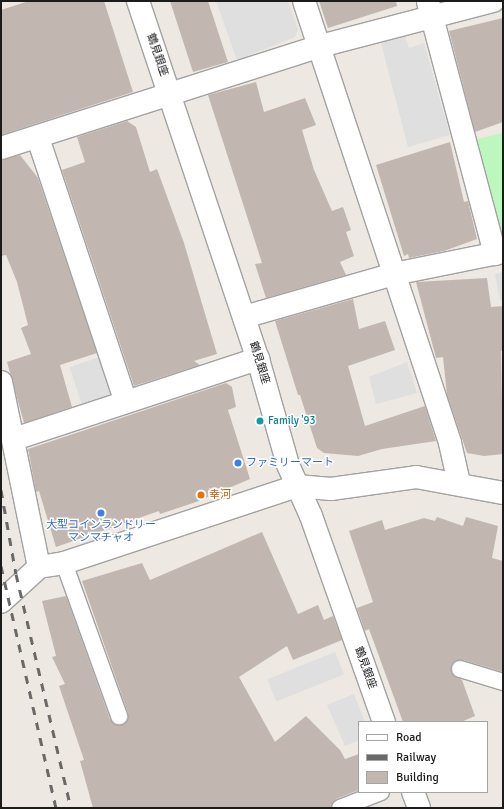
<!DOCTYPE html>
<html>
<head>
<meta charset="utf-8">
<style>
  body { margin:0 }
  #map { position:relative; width:504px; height:809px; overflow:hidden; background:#ede8e1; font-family:Signika,"Noto Sans JP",sans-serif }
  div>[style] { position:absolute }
  .park>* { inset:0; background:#bcf8be }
  .parking>* { inset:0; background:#dfdfdf; transform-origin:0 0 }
  .building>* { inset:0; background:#c1b7b0 }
  .roads { filter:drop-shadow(1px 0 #a2a2a2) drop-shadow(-1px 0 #a2a2a2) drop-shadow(0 1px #a2a2a2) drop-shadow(0 -1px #a2a2a2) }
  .lane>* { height:16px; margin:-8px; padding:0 8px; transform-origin:8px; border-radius:8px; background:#fff }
  .street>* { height:22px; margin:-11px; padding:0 11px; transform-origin:11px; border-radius:11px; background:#fff }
  .rail>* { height:3px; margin-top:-1.5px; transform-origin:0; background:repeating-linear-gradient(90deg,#696969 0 8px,transparent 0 16px) }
  .dots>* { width:11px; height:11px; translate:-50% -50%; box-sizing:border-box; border:2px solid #fff; border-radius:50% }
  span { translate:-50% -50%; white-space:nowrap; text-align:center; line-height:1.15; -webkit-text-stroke:3px #fff; paint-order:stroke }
  .street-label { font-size:11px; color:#1b1b1b }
  .culture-label { font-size:11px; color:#0d838f }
  .left { translate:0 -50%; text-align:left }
  .shop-label { font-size:11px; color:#366cbe }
  .food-label { font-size:11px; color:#c56008 }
  .frame { position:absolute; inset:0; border:2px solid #1b1b1b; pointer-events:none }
  .legend { position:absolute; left:358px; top:721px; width:130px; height:72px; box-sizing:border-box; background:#fff; border:1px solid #a4a4a4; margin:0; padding:5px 7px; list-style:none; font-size:12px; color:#1b1b1b }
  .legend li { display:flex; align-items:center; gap:8px; height:20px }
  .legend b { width:20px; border:1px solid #a4a4a4 }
</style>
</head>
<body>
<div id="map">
  <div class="park">
    <div style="clip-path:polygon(503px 133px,503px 241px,498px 242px,473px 140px)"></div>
  </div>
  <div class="parking">
    <div style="clip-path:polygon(216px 1px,288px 1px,298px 30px,295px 37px,237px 60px)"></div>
    <div style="clip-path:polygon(405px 36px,409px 48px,424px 43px,450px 135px,408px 147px,381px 43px)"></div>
    <div style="clip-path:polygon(503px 272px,503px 300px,500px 300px,495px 274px)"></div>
    <div style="left:100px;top:357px;width:40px;height:32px;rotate:72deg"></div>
    <div style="clip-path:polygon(407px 362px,417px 393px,376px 404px,369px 377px)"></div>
    <div style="left:335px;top:652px;width:24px;height:73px;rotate:68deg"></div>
    <div style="clip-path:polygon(354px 694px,365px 722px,359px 722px,359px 740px,345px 746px,327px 705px)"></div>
  </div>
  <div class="building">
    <div style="clip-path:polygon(29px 1px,104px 1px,133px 92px,1px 135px,1px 10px)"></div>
    <div style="clip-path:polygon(170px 1px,208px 1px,228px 62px,193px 72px)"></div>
    <div style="clip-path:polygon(319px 1px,396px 1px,397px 6px,328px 28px)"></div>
    <div style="clip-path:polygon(503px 18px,503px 122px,475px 132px,449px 31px)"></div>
    <div style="clip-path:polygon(256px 82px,264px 112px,305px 98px,316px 125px,302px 130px,314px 170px,332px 211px,343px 207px,351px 230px,346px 232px,354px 256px,340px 262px,346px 275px,266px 298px,255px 264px,262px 263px,208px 95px)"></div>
    <div style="clip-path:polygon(127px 121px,136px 127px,150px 172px,157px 169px,184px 243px,217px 354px,194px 361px,200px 365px,134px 386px,62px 170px,85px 162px,77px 137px)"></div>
    <div style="clip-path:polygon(450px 142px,464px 202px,468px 201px,477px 239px,444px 251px,409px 258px,408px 254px,404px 256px,376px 165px)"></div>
    <div style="clip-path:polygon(20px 155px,38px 178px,97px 353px,60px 365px,72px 407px,24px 423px,7px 362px,31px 354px,21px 328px,28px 325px,17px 282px,6px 255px,1px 256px,1px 160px)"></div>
    <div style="clip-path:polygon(487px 278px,491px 307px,503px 306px,503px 351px,501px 351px,503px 454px,484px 456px,467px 453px,447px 395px,443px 357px,436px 358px,416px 282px)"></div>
    <div style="clip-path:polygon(353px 299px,359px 329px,385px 321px,395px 350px,348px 366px,365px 426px,425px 406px,436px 441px,382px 449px,358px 456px,324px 453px,317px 448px,300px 395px,298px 395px,275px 321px)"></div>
    <div style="clip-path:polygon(226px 383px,232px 387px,236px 407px,228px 410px,250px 479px,196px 502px,160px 514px,159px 511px,56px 547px,39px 491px,36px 492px,28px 449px)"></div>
    <div style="clip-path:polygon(437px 517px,463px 526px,466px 517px,498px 526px,492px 558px,503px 561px,503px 672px,463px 660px,455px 661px,451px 666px,451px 672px,462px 680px,475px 716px,461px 722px,403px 722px,369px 629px,365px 631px,357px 608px,373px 602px,349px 531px,382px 520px,385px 530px,424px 518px,435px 521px)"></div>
    <div style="clip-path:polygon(262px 532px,298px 614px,318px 605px,324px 620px,333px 616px,342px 640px,293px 660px,287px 646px,239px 677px,275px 742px,306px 716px,340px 750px,345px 759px,359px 754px,359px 790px,336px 799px,331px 808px,93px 808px,80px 761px,84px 760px,59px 686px,65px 684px,52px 657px,56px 656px,42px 601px,66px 596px,110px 719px,113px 723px,122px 725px,126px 722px,128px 713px,82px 581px,142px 563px,150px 580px)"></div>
  </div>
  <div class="roads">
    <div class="lane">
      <div style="left:64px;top:563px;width:163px;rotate:70.2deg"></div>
      <div style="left:460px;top:669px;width:45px;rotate:16.8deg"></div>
      <div style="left:340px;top:808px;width:44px;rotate:-21.3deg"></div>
    </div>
    <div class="street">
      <div style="left:138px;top:1px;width:378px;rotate:71.5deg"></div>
      <div style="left:258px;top:359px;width:110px;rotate:74.2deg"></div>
      <div style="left:288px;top:465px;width:56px;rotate:65.7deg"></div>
      <div style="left:311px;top:516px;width:219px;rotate:70.5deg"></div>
      <div style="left:304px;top:1px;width:465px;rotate:71.7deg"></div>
      <div style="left:450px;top:443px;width:41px;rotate:77.3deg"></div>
      <div style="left:428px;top:2px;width:261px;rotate:75.1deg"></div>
      <div style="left:38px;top:138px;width:278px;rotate:71.6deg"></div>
      <div style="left:1px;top:148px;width:335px;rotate:-17.7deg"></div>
      <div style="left:320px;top:46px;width:179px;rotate:-14.6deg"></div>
      <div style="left:244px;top:317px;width:156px;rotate:-16deg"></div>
      <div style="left:394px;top:274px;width:111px;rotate:-11.4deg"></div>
      <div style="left:1px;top:382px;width:189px;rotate:78.4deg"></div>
      <div style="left:14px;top:439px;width:257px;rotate:-18.2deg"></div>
      <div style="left:1px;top:602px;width:52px;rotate:-42.6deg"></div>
      <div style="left:39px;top:567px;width:25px;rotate:-9deg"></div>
      <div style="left:64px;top:563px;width:245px;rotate:-18.3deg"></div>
      <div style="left:297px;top:486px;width:34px;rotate:5deg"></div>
      <div style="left:331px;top:489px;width:86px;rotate:-8deg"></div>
      <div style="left:416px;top:477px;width:88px;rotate:10.4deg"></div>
      <div style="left:413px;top:792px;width:17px;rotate:69deg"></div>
    </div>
  </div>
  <div class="rail">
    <div style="left:1px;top:490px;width:85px;rotate:79.9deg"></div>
    <div style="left:16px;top:574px;width:240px;rotate:76.8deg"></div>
    <div style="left:1px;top:566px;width:248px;rotate:77.2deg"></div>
  </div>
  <div class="dots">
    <div style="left:260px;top:421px;background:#0f9aa8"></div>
    <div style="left:238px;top:463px;background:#3f7fe0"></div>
    <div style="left:201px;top:495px;background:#e8710a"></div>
    <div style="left:101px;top:513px;background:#3f7fe0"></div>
  </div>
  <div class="street-label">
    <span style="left:157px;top:55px;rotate:71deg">鶴見銀座</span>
    <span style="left:259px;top:363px;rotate:73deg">鶴見銀座</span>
    <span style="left:365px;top:668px;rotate:70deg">鶴見銀座</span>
  </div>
  <div class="culture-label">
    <span class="left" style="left:268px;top:421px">Family '93</span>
  </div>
  <div class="shop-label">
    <span class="left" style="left:246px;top:463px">ファミリーマート</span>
    <span style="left:101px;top:532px">大型コインランドリー<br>マンマチャオ</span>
  </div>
  <div class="food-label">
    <span class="left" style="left:209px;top:495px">幸河</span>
  </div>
  <div class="frame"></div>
  <ul class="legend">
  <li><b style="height:5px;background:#fff"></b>Road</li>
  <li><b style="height:5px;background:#696969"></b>Railway</li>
  <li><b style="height:11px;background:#c1b7b0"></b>Building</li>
  </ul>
</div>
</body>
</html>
